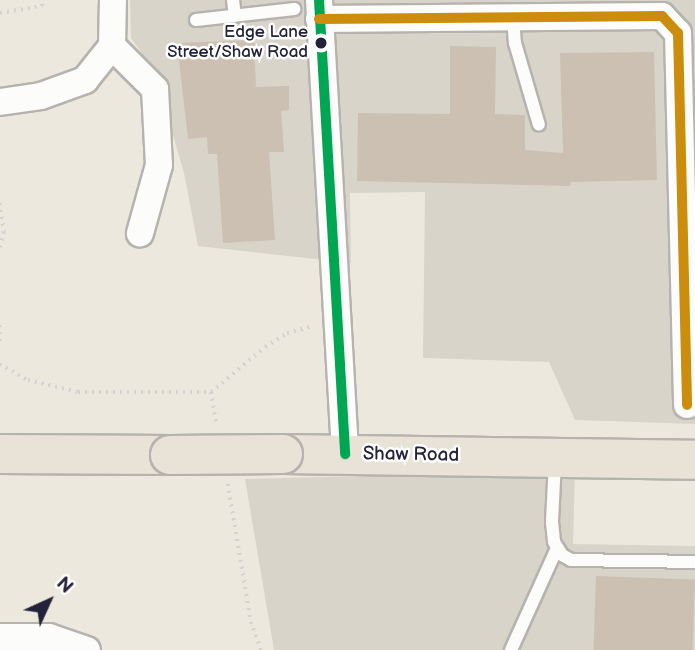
<!DOCTYPE html>
<html>
<head>
<meta charset="utf-8">
<style>
  body { margin:0 }
  #map { position:relative; width:695px; height:650px; overflow:hidden; background:#ece8dd; font-family:"Balsamiq Sans",sans-serif }
  div>[style] { position:absolute }
  .industrial>* { inset:0; background:#d9d4c9 }
  .building>* { inset:0; background:#ccc0b2; transform-origin:0 0 }
  .path>* { height:3.5px; margin-top:-1.75px; transform-origin:0; background:repeating-linear-gradient(90deg,#d4d3d2 0 2px,transparent 0 7px) }
  .roads { filter:drop-shadow(2px 0 #b6b3af) drop-shadow(-2px 0 #b6b3af) drop-shadow(0 2px #b6b3af) drop-shadow(0 -2px #b6b3af) }
  .service>* { height:12px; margin:-6px; padding:0 6px; transform-origin:6px; border-radius:6px; background:#fcfcfa }
  .minor>* { height:26px; margin:-13px; padding:0 13px; transform-origin:13px; border-radius:13px; background:#fcfcfa }
  .primary>* { height:38px; margin:-19px; padding:0 19px; transform-origin:19px; border-radius:19px; background:#e9e3d7 }
  .bridges { filter:drop-shadow(2px 0 #b6b3af) drop-shadow(-2px 0 #b6b3af) drop-shadow(0 2px #b6b3af) drop-shadow(0 -2px #b6b3af) }
  .primary-bridge>* { height:38px; margin:-19px; padding:0 19px; transform-origin:19px; border-radius:19px; background:#e9e3d7 }
  .bus-1>* { height:10px; margin:-5px; padding:0 5px; transform-origin:5px; border-radius:5px; background:#00a651 }
  .bus-2>* { height:10px; margin:-5px; padding:0 5px; transform-origin:5px; border-radius:5px; background:#cc8c0c }
  .dots>* { width:19px; height:19px; translate:-50% -50%; box-sizing:border-box; border:4px solid #fff; border-radius:50% }
  span { translate:-50% -50%; white-space:nowrap; text-align:center; line-height:1.15; -webkit-text-stroke:5px #fff; paint-order:stroke }
  .bus-label { font-size:17px; color:#22223b }
  .right { translate:-100% -50%; text-align:right }
  .street-label { font-size:19px; color:#22223b }
  .north { position:absolute; left:14px; top:566px; width:70px; height:70px; -webkit-text-stroke:5px #fff; paint-order:stroke; rotate:45deg; font-size:19px; font-weight:700; line-height:28px; text-align:center; color:#22223b }
  .north::after { content:''; display:block; margin:auto; width:24px; height:32px; background:#22223b; clip-path:polygon(50% 0,100% 100%,50% 72%,0 100%) }
</style>
</head>
<body>
<div id="map">
  <div class="industrial">
    <div style="clip-path:polygon(130px 0,695px 0,695px 424px,575px 420px,549px 362px,423px 358px,425px 192px,350px 193px,351px 263px,198px 246px,184px 173px,154px 70px,131px 38px)"></div>
    <div style="clip-path:polygon(575px 471px,573px 544px,695px 546px,695px 650px,274px 650px,245px 479px)"></div>
  </div>
  <div class="building">
    <div style="clip-path:polygon(254px 40px,256px 87px,289px 86px,289px 110px,281px 111px,284px 152px,269px 152px,275px 240px,223px 243px,217px 154px,208px 154px,207px 137px,188px 139px,177px 43px)"></div>
    <div style="clip-path:polygon(450px 46px,496px 47px,495px 114px,525px 115px,525px 150px,563px 153px,560px 53px,654px 52px,657px 180px,571px 182px,570px 186px,357px 181px,358px 113px,450px 114px)"></div>
    <div style="left:596px;top:576px;width:99px;height:74px;rotate:2deg"></div>
  </div>
  <div class="path">
    <div style="left:0;top:13px;width:43px;rotate:-9.5deg"></div>
    <div style="left:42px;top:6px;width:6px;rotate:-99deg"></div>
    <div style="left:0;top:203px;width:29px;rotate:82deg"></div>
    <div style="left:4px;top:232px;width:17px;rotate:103deg"></div>
    <div style="left:0;top:325px;width:17px;rotate:90deg"></div>
    <div style="left:0;top:364px;width:32px;rotate:30deg"></div>
    <div style="left:28px;top:380px;width:51px;rotate:13.5deg"></div>
    <div style="left:78px;top:392px;width:133px"></div>
    <div style="left:211px;top:392px;width:70px;rotate:-39.8deg"></div>
    <div style="left:265px;top:347px;width:26px;rotate:-32deg"></div>
    <div style="left:287px;top:333px;width:27px;rotate:-15deg"></div>
    <div style="left:211px;top:392px;width:34px;rotate:80deg"></div>
    <div style="left:228px;top:484px;width:140px;rotate:80.5deg"></div>
    <div style="left:251px;top:622px;width:30px;rotate:70deg"></div>
  </div>
  <div class="roads">
    <div class="service">
      <div style="left:233px;top:0;width:16px;rotate:83deg"></div>
      <div style="left:513px;top:16px;width:27px;rotate:86deg"></div>
      <div style="left:515px;top:43px;width:85px;rotate:73.7deg"></div>
      <div style="left:196px;top:20px;width:99px;rotate:-6.4deg"></div>
      <div style="left:555px;top:462px;width:60px;rotate:92.9deg"></div>
      <div style="left:552px;top:522px;width:20px;rotate:84deg"></div>
      <div style="left:554px;top:542px;width:15px;rotate:58deg"></div>
      <div style="left:562px;top:555px;width:10px;rotate:29deg"></div>
      <div style="left:571px;top:560px;width:124px;rotate:0.9deg"></div>
      <div style="left:511px;top:650px;width:112px;rotate:-65.7deg"></div>
    </div>
    <div class="minor">
      <div style="left:319px;top:0;width:455px;rotate:86.7deg"></div>
      <div style="left:319px;top:19px;width:343px;rotate:-0.5deg"></div>
      <div style="left:662px;top:16px;width:23px;rotate:47deg"></div>
      <div style="left:678px;top:33px;width:372px;rotate:88.6deg"></div>
      <div style="left:112px;top:46px;width:61px;rotate:45deg"></div>
      <div style="left:155px;top:89px;width:76px;rotate:87deg"></div>
      <div style="left:159px;top:165px;width:71px;rotate:105.6deg"></div>
      <div style="left:0;top:102px;width:41px;rotate:-8.3deg"></div>
      <div style="left:41px;top:96px;width:47px;rotate:-20deg"></div>
      <div style="left:85px;top:80px;width:43px;rotate:-51.5deg"></div>
      <div style="left:112px;top:46px;width:46px;rotate:-88.8deg"></div>
      <div style="left:0;top:637px;width:49px"></div>
      <div style="left:49px;top:637px;width:40px;rotate:18.9deg"></div>
    </div>
    <div class="primary">
      <div style="left:0;top:454px;width:170px;rotate:0.3deg"></div>
      <div style="left:283px;top:454px;width:412px;rotate:0.8deg"></div>
    </div>
  </div>
  <div class="bridges">
    <div class="primary-bridge">
      <div style="left:170px;top:455px;width:113px;rotate:-0.5deg"></div>
    </div>
  </div>
  <div class="bus-1">
    <div style="left:319px;top:0;width:455px;rotate:86.7deg"></div>
  </div>
  <div class="bus-2">
    <div style="left:319px;top:19px;width:343px;rotate:-0.5deg"></div>
    <div style="left:662px;top:16px;width:23px;rotate:47deg"></div>
    <div style="left:678px;top:33px;width:372px;rotate:88.6deg"></div>
  </div>
  <div class="dots">
    <div style="left:321px;top:43px;background:#22223b"></div>
  </div>
  <div class="bus-label">
    <span class="right" style="left:308px;top:43px">Edge Lane<br>Street/Shaw Road</span>
  </div>
  <div class="street-label">
    <span style="left:411px;top:455px;rotate:1deg">Shaw Road</span>
  </div>
  <div class="north">N</div>
</div>
</body>
</html>
